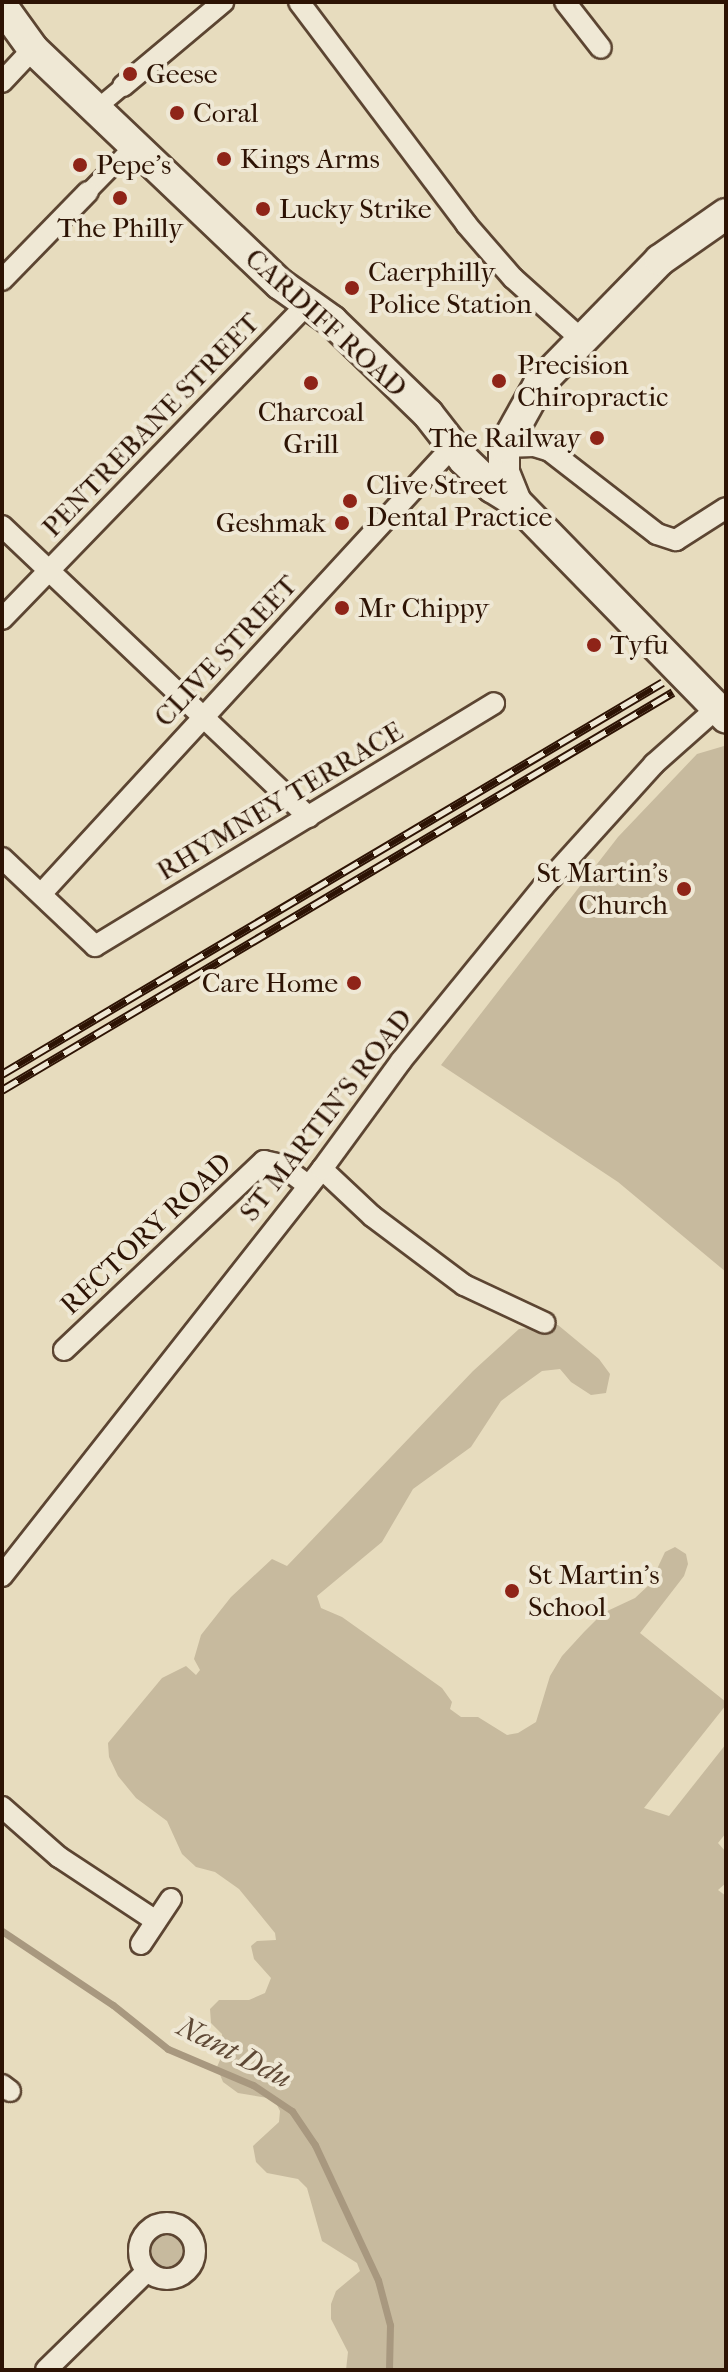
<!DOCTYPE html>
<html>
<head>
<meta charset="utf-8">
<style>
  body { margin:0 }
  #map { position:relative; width:728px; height:2372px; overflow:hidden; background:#e7dcbe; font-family:"IM FELL French Canon",serif }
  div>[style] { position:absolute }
  .green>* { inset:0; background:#c7ba9e }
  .round { border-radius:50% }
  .stream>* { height:7px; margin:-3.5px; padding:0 3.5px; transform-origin:3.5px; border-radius:3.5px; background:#a8987f }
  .roads { filter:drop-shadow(2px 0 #5c4532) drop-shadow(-2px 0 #5c4532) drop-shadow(0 2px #5c4532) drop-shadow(0 -2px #5c4532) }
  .pedestrian>* { height:16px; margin:-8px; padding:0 8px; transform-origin:8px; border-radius:8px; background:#efe8d5 }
  .minor>* { height:20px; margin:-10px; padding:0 10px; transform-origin:10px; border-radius:10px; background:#efe8d5 }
  .minor>.ring { margin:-10px; padding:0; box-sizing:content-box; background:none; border:20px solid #efe8d5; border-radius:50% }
  .secondary>* { height:30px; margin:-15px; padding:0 15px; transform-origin:15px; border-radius:15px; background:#efe8d5 }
  .rail>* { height:9px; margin-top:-4.5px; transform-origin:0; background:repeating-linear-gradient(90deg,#efe8d5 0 18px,#2d1304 0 36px); box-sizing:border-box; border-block:2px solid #2d1304 }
  .dots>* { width:22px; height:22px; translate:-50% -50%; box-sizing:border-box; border:4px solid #efe8d5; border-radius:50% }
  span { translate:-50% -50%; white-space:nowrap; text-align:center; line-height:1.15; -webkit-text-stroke:8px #efe8d5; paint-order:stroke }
  .poi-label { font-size:28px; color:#2d1304 }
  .left { translate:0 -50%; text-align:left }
  .right { translate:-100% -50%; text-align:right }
  .street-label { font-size:28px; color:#2d1304 }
  .water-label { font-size:30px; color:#5e4835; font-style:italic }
  .frame { position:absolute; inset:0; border:4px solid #2d1304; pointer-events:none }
</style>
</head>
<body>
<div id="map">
  <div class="green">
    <div style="clip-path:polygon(724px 746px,726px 747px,726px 1272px,618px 1182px,441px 1065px,618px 837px,697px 754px)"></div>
    <div style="clip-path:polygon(558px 1325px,599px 1359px,610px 1374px,606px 1393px,591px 1395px,571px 1382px,560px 1369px,542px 1371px,524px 1384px,501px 1401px,471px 1447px,413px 1489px,382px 1542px,317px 1596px,321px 1608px,342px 1617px,442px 1688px,452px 1702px,450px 1709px,461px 1717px,478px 1717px,507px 1735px,518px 1733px,536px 1722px,550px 1676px,562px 1656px,584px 1632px,603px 1613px,635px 1598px,650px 1584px,665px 1552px,675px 1547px,686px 1554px,688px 1564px,684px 1576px,640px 1633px,726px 1702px,726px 1705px,644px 1808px,669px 1816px,726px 1744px,726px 1833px,718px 1843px,726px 1852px,726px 1883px,718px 1890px,726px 1896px,726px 2370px,346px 2370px,348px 2352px,331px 2319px,331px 2304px,336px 2291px,360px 2271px,357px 2263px,322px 2241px,307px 2188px,298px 2179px,267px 2173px,256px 2162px,253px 2146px,279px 2122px,280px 2111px,274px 2099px,238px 2093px,223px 2082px,217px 2067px,223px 2053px,222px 2034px,211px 2023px,210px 2009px,219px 2000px,249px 2000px,265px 1993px,271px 1978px,254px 1959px,251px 1946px,257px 1941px,276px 1940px,275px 1933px,239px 1889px,215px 1872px,196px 1867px,182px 1854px,167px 1821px,136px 1798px,118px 1776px,109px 1757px,108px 1743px,162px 1678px,186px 1666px,196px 1675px,200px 1670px,194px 1659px,201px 1635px,231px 1597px,272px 1559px,287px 1566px,473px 1371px,519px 1329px)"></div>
    <div class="round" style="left:139px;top:2223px;width:56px;height:56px"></div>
  </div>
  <div class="stream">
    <div style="left:2px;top:1931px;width:133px;rotate:33.7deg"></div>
    <div style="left:113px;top:2005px;width:70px;rotate:38.7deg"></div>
    <div style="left:168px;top:2049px;width:92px;rotate:23deg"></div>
    <div style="left:253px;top:2085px;width:47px;rotate:33.7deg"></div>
    <div style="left:292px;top:2111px;width:41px;rotate:55.9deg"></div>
    <div style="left:315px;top:2145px;width:149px;rotate:65deg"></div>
    <div style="left:378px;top:2280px;width:47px;rotate:75.1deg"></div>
    <div style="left:390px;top:2325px;width:45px;rotate:91.3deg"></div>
  </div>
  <div class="roads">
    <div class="pedestrian">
      <div style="left:96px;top:109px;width:35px;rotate:-40deg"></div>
      <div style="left:88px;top:192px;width:66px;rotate:-45.6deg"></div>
    </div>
    <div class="minor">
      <div style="left:299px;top:2px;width:278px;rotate:53deg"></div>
      <div style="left:466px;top:224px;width:72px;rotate:49deg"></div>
      <div style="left:513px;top:278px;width:91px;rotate:41.9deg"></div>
      <div style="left:565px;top:2px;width:58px;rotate:52deg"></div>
      <div style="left:2px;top:82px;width:45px;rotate:-46.8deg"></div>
      <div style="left:123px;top:86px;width:131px;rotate:-40deg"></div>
      <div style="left:2px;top:280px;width:123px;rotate:-45.7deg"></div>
      <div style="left:504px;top:447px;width:30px;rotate:-2deg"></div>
      <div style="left:534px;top:446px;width:17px;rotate:17deg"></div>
      <div style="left:550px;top:451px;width:135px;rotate:37.8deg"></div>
      <div style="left:657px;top:534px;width:20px;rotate:18deg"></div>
      <div style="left:676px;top:540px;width:59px;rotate:-32.6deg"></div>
      <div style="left:2px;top:526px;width:423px;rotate:43.5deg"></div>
      <div style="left:2px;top:619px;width:438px;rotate:-45.9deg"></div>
      <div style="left:2px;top:858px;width:128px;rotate:43.4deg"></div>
      <div style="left:95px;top:946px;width:467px;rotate:-31.3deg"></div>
      <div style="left:41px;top:894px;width:609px;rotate:-47.4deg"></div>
      <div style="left:322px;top:1169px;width:69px;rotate:43.2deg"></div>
      <div style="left:372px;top:1216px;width:115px;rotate:36.9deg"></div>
      <div style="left:464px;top:1285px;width:89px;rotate:25.1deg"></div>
      <div style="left:64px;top:1350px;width:275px;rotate:-43.4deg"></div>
      <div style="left:264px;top:1161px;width:17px;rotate:13deg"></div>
      <div style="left:281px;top:1165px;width:34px;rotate:37deg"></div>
      <div style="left:2px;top:1576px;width:518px;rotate:-51.82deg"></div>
      <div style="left:322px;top:1169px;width:134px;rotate:-53.8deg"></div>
      <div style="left:401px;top:1061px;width:225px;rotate:-50.8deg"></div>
      <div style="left:543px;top:887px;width:166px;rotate:-47.9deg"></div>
      <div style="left:654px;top:764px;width:84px;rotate:-41.6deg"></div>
      <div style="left:2px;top:1807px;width:76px;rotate:41.3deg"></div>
      <div style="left:59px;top:1857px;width:116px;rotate:33.4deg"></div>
      <div style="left:141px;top:1944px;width:54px;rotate:-56.3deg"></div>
      <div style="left:2px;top:2085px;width:10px;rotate:37deg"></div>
      <div class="ring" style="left:139px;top:2223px;width:36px;height:36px"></div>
      <div style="left:46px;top:2370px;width:141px;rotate:-44.4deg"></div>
    </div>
    <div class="secondary">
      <div style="left:2px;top:6px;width:53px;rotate:54.2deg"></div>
      <div style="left:33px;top:49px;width:341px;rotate:43.6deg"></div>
      <div style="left:280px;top:284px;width:64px;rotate:35.4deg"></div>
      <div style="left:332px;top:321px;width:134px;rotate:44.1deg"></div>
      <div style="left:428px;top:414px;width:58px;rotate:52deg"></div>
      <div style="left:464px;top:460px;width:39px;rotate:44deg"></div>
      <div style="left:492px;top:487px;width:28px;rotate:32deg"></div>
      <div style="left:516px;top:502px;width:301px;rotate:45.7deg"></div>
      <div style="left:516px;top:502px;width:32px;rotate:-112deg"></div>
      <div style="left:504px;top:472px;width:25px;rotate:-90deg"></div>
      <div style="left:504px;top:447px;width:72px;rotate:-60.9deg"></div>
      <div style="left:539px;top:384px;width:173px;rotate:-45.7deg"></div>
      <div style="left:660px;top:260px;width:80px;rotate:-34.9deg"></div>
    </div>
  </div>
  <div class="rail">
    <div style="left:2px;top:1074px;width:768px;rotate:-30.67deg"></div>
    <div style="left:2px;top:1090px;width:780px;rotate:-30.67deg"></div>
  </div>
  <div class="dots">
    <div style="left:130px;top:74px;background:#8f2418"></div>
    <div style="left:177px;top:113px;background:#8f2418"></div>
    <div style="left:224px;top:159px;background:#8f2418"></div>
    <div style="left:80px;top:165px;background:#8f2418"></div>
    <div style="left:120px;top:198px;background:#8f2418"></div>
    <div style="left:263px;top:209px;background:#8f2418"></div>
    <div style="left:352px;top:288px;background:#8f2418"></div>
    <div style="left:499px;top:381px;background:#8f2418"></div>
    <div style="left:311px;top:383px;background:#8f2418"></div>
    <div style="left:597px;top:438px;background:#8f2418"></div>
    <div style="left:350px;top:501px;background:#8f2418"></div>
    <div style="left:342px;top:523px;background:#8f2418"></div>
    <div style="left:342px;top:608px;background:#8f2418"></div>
    <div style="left:594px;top:645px;background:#8f2418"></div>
    <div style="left:684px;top:889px;background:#8f2418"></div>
    <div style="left:354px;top:983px;background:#8f2418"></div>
    <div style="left:512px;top:1591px;background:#8f2418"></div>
  </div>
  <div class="poi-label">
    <span class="left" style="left:146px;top:74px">Geese</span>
    <span class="left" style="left:193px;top:113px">Coral</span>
    <span class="left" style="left:240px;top:159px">Kings Arms</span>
    <span class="left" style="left:96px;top:165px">Pepe's</span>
    <span class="left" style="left:279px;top:209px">Lucky Strike</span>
    <span style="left:120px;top:228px">The Philly</span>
    <span class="left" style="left:368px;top:288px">Caerphilly<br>Police Station</span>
    <span class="left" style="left:517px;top:381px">Precision<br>Chiropractic</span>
    <span style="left:311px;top:428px">Charcoal<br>Grill</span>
    <span class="right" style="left:581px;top:438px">The Railway</span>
    <span class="left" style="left:366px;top:501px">Clive Street<br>Dental Practice</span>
    <span class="right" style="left:326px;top:523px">Geshmak</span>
    <span class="left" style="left:358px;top:608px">Mr Chippy</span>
    <span class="left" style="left:610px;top:645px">Tyfu</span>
    <span class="right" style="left:668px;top:889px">St Martin's<br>Church</span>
    <span class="right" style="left:338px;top:983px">Care Home</span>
    <span class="left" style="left:528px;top:1591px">St Martin's<br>School</span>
  </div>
  <div class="street-label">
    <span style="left:326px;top:323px;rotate:42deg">CARDIFF ROAD</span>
    <span style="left:151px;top:425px;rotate:-46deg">PENTREBANE STREET</span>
    <span style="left:226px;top:651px;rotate:-47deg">CLIVE STREET</span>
    <span style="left:280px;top:801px;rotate:-31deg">RHYMNEY TERRACE</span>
    <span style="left:326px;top:1115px;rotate:-52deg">ST MARTIN'S ROAD</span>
    <span style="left:146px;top:1234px;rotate:-43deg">RECTORY ROAD</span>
  </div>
  <div class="water-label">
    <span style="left:234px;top:2053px;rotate:27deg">Nant Ddu</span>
  </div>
  <div class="frame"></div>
</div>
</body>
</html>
